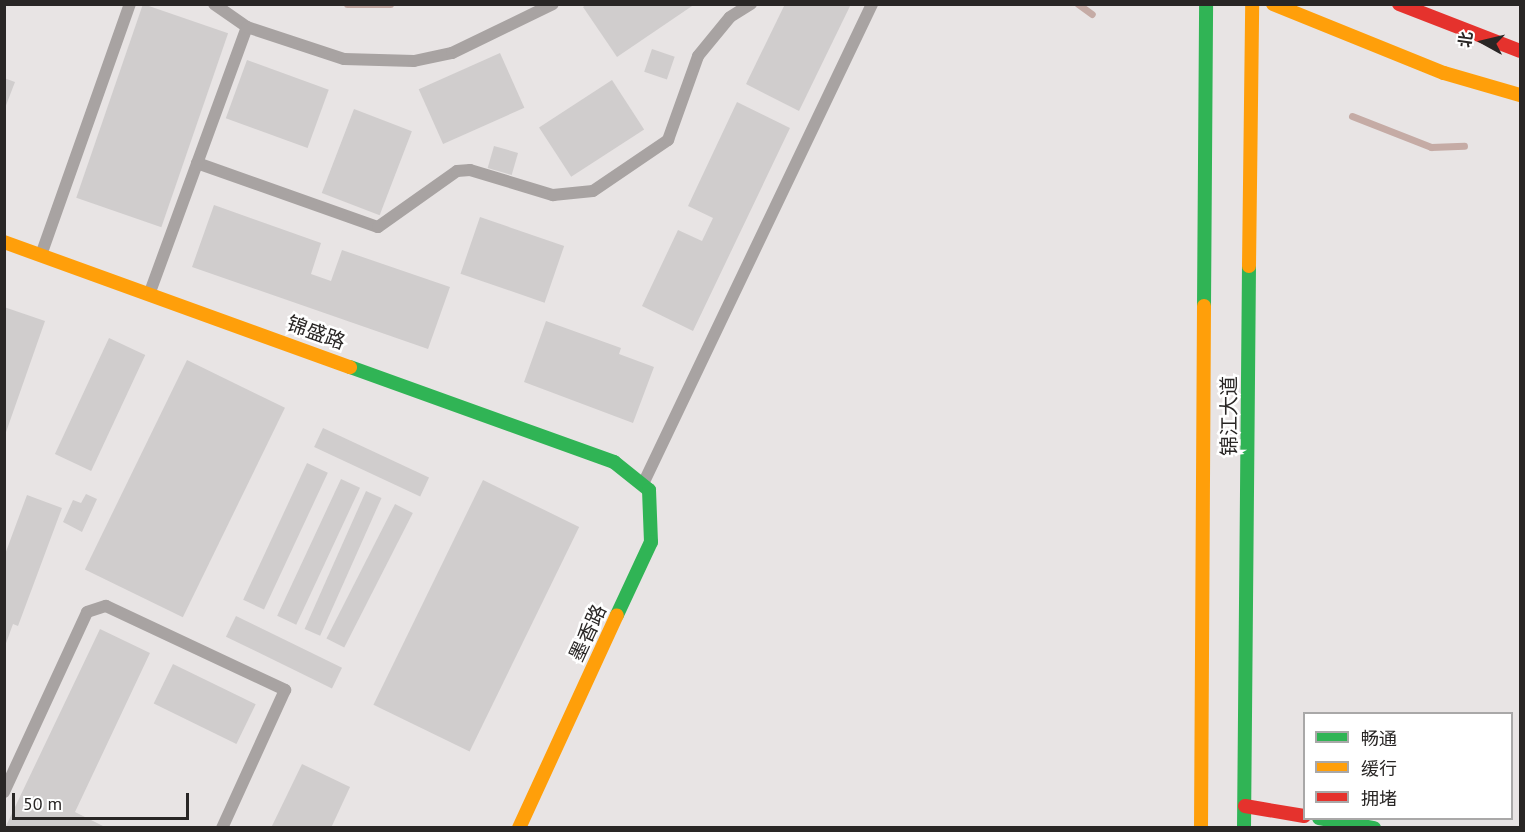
<!DOCTYPE html>
<html>
<head>
<meta charset="utf-8">
<style>
  body { margin:0 }
  #map { position:relative; width:1525px; height:832px; overflow:hidden; background:#e8e4e4; font-family:"PT Sans","Noto Sans SC",sans-serif }
  div>[style] { position:absolute }
  .stream>* { height:7px; margin:-3.5px; padding:0 3.5px; transform-origin:3.5px; border-radius:3.5px; background:#c5aba5 }
  .building>* { inset:0; background:#d0cdcd; transform-origin:0 0 }
  .lane>* { height:12px; margin:-6px; padding:0 6px; transform-origin:6px; border-radius:6px; background:#a8a3a2 }
  .fast>* { height:14px; margin:-7px; padding:0 7px; transform-origin:7px; border-radius:7px; background:#30b455 }
  .slow>* { height:14px; margin:-7px; padding:0 7px; transform-origin:7px; border-radius:7px; background:#ff9f0a }
  .jam>* { height:14px; margin:-7px; padding:0 7px; transform-origin:7px; border-radius:7px; background:#e5322d }
  span { translate:-50% -50%; white-space:nowrap; text-align:center; line-height:1.15; -webkit-text-stroke:5px #fff; paint-order:stroke }
  .street-label { font-size:20px; color:#292625 }
  .frame { position:absolute; inset:0; border:6px solid #292625; pointer-events:none }
  .legend { position:absolute; left:1303px; top:712px; width:210px; height:108px; box-sizing:border-box; background:#fff; border:2px solid #a9a8a8; margin:0; padding:8px 10px; list-style:none; font-size:18px; color:#292625 }
  .legend li { display:flex; align-items:center; gap:12px; height:30px }
  .legend b { width:30px; border:2px solid #a9a8a8 }
  .north { position:absolute; left:1453px; top:12px; width:60px; height:60px; -webkit-text-stroke:4px #fff; paint-order:stroke; rotate:278deg; font-size:16px; font-weight:700; line-height:24px; text-align:center; color:#292625 }
  .north::after { content:''; display:block; margin:auto; width:21px; height:27px; background:#292625; clip-path:polygon(50% 0,100% 100%,50% 72%,0 100%) }
  .scale { position:absolute; left:12px; top:793px; width:177px; height:27px; box-sizing:border-box; border:3px solid #292625; border-top:0; padding-left:8px; font-size:18px; line-height:21px; white-space:nowrap; color:#292625; -webkit-text-stroke:4px #fff; paint-order:stroke }
</style>
</head>
<body>
<div id="map">
  <div class="stream">
    <div style="left:347px;top:4px;width:43px"></div>
    <div style="left:1078px;top:4px;width:17px;rotate:36deg"></div>
    <div style="left:1352px;top:116px;width:85px;rotate:21.4deg"></div>
    <div style="left:1431px;top:147px;width:33px;rotate:-2deg"></div>
  </div>
  <div class="building">
    <div style="left:143px;top:4px;width:90px;height:205px;rotate:19deg"></div>
    <div style="clip-path:polygon(587px 4px,695px 4px,617px 57px,583px 7px)"></div>
    <div style="clip-path:polygon(785px 4px,851px 4px,799px 111px,746px 84px)"></div>
    <div style="left:652px;top:49px;width:24px;height:24px;rotate:19deg"></div>
    <div style="left:500px;top:53px;width:60px;height:89px;rotate:66deg"></div>
    <div style="left:247px;top:60px;width:87px;height:62px;rotate:20deg"></div>
    <div style="clip-path:polygon(4px 78px,15px 82px,5px 108px,4px 108px)"></div>
    <div style="left:612px;top:80px;width:59px;height:87px;rotate:57deg"></div>
    <div style="clip-path:polygon(737px 102px,790px 128px,693px 331px,642px 306px,678px 230px,702px 241px,713px 218px,688px 206px)"></div>
    <div style="left:354px;top:109px;width:62px;height:90px;rotate:21deg"></div>
    <div style="left:494px;top:146px;width:25px;height:23px;rotate:16deg"></div>
    <div style="clip-path:polygon(214px 205px,321px 243px,311px 274px,331px 281px,342px 250px,450px 287px,428px 349px,192px 267px)"></div>
    <div style="left:480px;top:217px;width:89px;height:60px;rotate:19deg"></div>
    <div style="clip-path:polygon(4px 307px,45px 321px,5px 435px,4px 434px)"></div>
    <div style="clip-path:polygon(546px 321px,621px 348px,619px 354px,654px 367px,633px 423px,524px 382px)"></div>
    <div style="left:109px;top:338px;width:40px;height:128px;rotate:25deg"></div>
    <div style="left:187px;top:360px;width:109px;height:233px;rotate:26deg"></div>
    <div style="left:323px;top:428px;width:117px;height:21px;rotate:25deg"></div>
    <div style="left:307px;top:463px;width:23px;height:151px;rotate:25deg"></div>
    <div style="left:341px;top:479px;width:21px;height:151px;rotate:25deg"></div>
    <div style="left:483px;top:480px;width:107px;height:250px;rotate:26deg"></div>
    <div style="left:366px;top:491px;width:17px;height:151px;rotate:24deg"></div>
    <div style="clip-path:polygon(86px 494px,97px 499px,82px 532px,63px 522px,73px 500px,81px 503px)"></div>
    <div style="clip-path:polygon(27px 495px,62px 508px,18px 626px,13px 624px,5px 646px,4px 557px)"></div>
    <div style="left:395px;top:504px;width:20px;height:151px;rotate:27deg"></div>
    <div style="left:236px;top:616px;width:118px;height:23px;rotate:26deg"></div>
    <div style="clip-path:polygon(100px 629px,150px 653px,75px 812px,107px 828px,5px 828px)"></div>
    <div style="left:173px;top:664px;width:92px;height:44px;rotate:26deg"></div>
    <div style="clip-path:polygon(302px 764px,350px 787px,331px 828px,271px 828px)"></div>
  </div>
  <div class="lane">
    <div style="left:214px;top:4px;width:40px;rotate:34.9deg"></div>
    <div style="left:197px;top:163px;width:192px;rotate:19.5deg"></div>
    <div style="left:378px;top:227px;width:97px;rotate:-35.3deg"></div>
    <div style="left:457px;top:171px;width:13px;rotate:-4deg"></div>
    <div style="left:470px;top:170px;width:87px;rotate:16.8deg"></div>
    <div style="left:553px;top:195px;width:40px;rotate:-5.7deg"></div>
    <div style="left:593px;top:191px;width:91px;rotate:-34.2deg"></div>
    <div style="left:668px;top:140px;width:89px;rotate:-70.3deg"></div>
    <div style="left:698px;top:56px;width:50px;rotate:-50.6deg"></div>
    <div style="left:730px;top:17px;width:25px;rotate:-32deg"></div>
    <div style="left:41px;top:255px;width:266px;rotate:-70.5deg"></div>
    <div style="left:150px;top:292px;width:282px;rotate:-69.9deg"></div>
    <div style="left:247px;top:27px;width:102px;rotate:18.3deg"></div>
    <div style="left:344px;top:59px;width:70px;rotate:1.6deg"></div>
    <div style="left:414px;top:61px;width:39px;rotate:-12deg"></div>
    <div style="left:452px;top:53px;width:112px;rotate:-25.9deg"></div>
    <div style="left:643px;top:484px;width:532px;rotate:-64.49deg"></div>
    <div style="left:4px;top:792px;width:198px;rotate:-65.2deg"></div>
    <div style="left:87px;top:612px;width:20px;rotate:-18deg"></div>
    <div style="left:106px;top:606px;width:198px;rotate:25.1deg"></div>
    <div style="left:285px;top:690px;width:152px;rotate:114.5deg"></div>
  </div>
  <div class="fast">
    <div style="left:1204px;top:306px;width:302px;rotate:-89.6deg"></div>
    <div style="left:350px;top:367px;width:281px;rotate:19.8deg"></div>
    <div style="left:614px;top:462px;width:45px;rotate:38.7deg"></div>
    <div style="left:649px;top:490px;width:52px;rotate:87.8deg"></div>
    <div style="left:651px;top:542px;width:81px;rotate:115deg"></div>
    <div style="left:1319px;top:818px;width:56px;rotate:10.3deg"></div>
    <div style="left:1244px;top:828px;width:562px;rotate:-89.49deg"></div>
  </div>
  <div class="slow">
    <div style="left:1273px;top:4px;width:184px;rotate:22deg"></div>
    <div style="left:1444px;top:73px;width:79px;rotate:16.1deg"></div>
    <div style="left:4px;top:242px;width:368px;rotate:19.9deg"></div>
    <div style="left:1249px;top:266px;width:262px;rotate:-89.3deg"></div>
    <div style="left:519px;top:828px;width:234px;rotate:-65.3deg"></div>
    <div style="left:1201px;top:828px;width:522px;rotate:-89.67deg"></div>
  </div>
  <div class="jam">
    <div style="left:1399px;top:4px;width:130px;rotate:21.2deg"></div>
    <div style="left:1245px;top:806px;width:60px;rotate:9.6deg"></div>
  </div>
  <div class="street-label">
    <span style="left:316px;top:333px;rotate:20deg">锦盛路</span>
    <span style="left:1229px;top:416px;rotate:-90deg">锦江大道</span>
    <span style="left:588px;top:633px;rotate:-65deg">墨香路</span>
  </div>
  <div class="frame"></div>
  <ul class="legend">
  <li><b style="height:8px;background:#30b455"></b>畅通</li>
  <li><b style="height:8px;background:#ff9f0a"></b>缓行</li>
  <li><b style="height:8px;background:#e5322d"></b>拥堵</li>
  </ul>
  <div class="north">北</div>
  <div class="scale">50 m</div>
</div>
</body>
</html>
